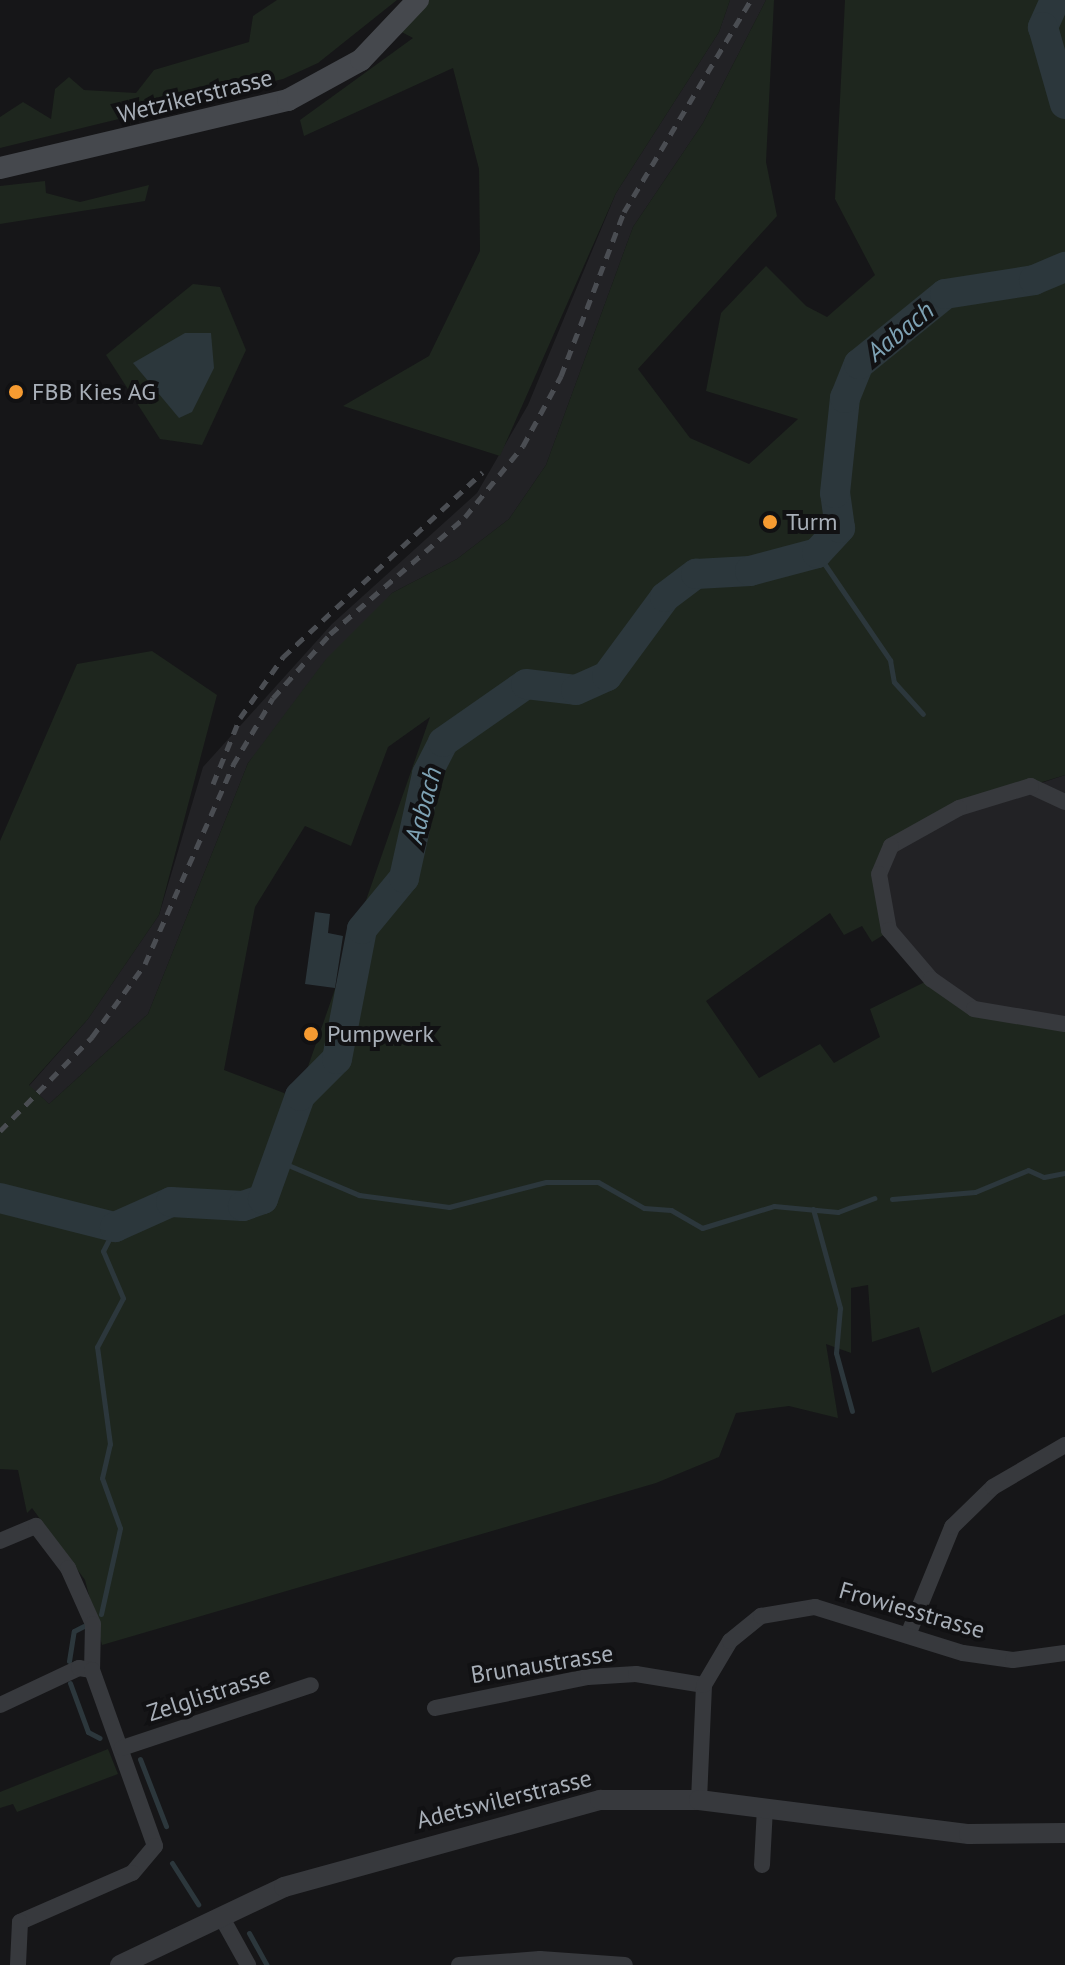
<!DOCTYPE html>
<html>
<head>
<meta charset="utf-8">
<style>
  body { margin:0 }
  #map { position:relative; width:1065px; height:1965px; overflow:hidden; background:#161618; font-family:"PT Sans",sans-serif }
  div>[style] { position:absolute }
  .built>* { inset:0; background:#222225 }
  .green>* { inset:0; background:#1e261e }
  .water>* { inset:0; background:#2c373c }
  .stream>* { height:5px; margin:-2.5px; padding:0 2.5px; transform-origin:2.5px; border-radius:2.5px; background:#2c373c }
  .river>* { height:30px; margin:-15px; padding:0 15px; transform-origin:15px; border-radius:15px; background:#2c373c }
  .minor>* { height:16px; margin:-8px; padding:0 8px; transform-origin:8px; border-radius:8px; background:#37393d }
  .tertiary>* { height:20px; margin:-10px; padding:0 10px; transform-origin:10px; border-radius:10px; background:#37393d }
  .secondary>* { height:22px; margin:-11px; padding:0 11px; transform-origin:11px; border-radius:11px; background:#45484d }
  .rail>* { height:5px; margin-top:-2.5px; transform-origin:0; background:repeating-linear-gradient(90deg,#4a4d52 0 10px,transparent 0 18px) }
  .dots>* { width:22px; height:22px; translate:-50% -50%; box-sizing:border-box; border:4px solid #111113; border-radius:50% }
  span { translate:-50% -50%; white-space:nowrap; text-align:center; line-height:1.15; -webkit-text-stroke:8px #111113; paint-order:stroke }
  .street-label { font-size:24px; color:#a8afb8 }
  .poi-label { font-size:24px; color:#a8afb8 }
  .left { translate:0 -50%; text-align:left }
  .water-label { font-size:26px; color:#7ea2b4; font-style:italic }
</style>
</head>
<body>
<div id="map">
  <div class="built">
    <div style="clip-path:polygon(730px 0,766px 0,703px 123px,633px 227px,546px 465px,509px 519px,457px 559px,392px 593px,248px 763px,148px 1014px,49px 1104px,29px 1086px,88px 1019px,159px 915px,203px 767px,332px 624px,477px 493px,528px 405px,616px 193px,719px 32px)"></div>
    <div style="clip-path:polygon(1065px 775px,1065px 1024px,1015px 1021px,931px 979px,881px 913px,891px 846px,928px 821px)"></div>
  </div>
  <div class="green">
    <div style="clip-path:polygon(277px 0,397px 0,318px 63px,283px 79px,0 148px,0 117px,23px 102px,51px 119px,55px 89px,69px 77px,84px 90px,136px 93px,154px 70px,249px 42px,253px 16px)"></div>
    <div style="clip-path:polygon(418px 0,730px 0,719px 32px,616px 193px,500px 456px,343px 406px,429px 356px,480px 251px,479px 169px,453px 68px,304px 136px,300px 120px,413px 38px,394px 28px)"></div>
    <div style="clip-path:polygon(evenodd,766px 0,774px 0,766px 162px,777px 216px,638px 369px,690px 438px,749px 464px,798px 419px,706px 391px,721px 313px,766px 266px,806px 306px,827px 317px,875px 275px,835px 199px,845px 0,1065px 0,1065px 775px,959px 808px,891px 846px,879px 874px,890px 931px,872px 942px,862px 926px,844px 935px,830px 913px,706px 1001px,759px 1078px,820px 1044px,834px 1063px,880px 1037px,870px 1009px,931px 979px,974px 1009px,1065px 1024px,1065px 1314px,932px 1373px,919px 1327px,872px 1342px,868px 1285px,851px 1288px,851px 1353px,826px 1344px,838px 1418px,789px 1406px,736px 1413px,719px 1457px,656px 1483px,102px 1645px,85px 1580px,32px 1508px,27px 1513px,18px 1470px,0 1469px,0 841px,77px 664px,152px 651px,217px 695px,159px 915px,88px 1019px,29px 1085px,49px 1104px,148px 1014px,248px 763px,326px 659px,392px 593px,457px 559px,509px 519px,546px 465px,633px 227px,703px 123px,766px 0,430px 717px,297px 1098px,224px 1070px,255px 907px,305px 826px,351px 846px,388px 747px,430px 717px)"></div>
    <div style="clip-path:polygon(45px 181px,46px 193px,80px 202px,149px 185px,145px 201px,0 224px,0 186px)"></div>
    <div style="clip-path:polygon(193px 284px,220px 287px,246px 350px,202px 445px,160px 439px,106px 355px)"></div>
    <div style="clip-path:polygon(108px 1749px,118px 1774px,17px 1812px,13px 1804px,0 1808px,0 1792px)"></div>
  </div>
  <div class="water">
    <div style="clip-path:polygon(185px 333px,211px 333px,214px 368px,192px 412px,179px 418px,133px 363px)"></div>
    <div style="clip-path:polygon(315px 912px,330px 914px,328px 933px,343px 936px,335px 988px,305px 984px)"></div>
  </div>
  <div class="stream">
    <div style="left:817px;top:553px;width:130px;rotate:55.7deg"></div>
    <div style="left:890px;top:660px;width:22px;rotate:80deg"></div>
    <div style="left:894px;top:682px;width:43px;rotate:47.8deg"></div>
    <div style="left:281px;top:1162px;width:85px;rotate:22.9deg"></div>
    <div style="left:359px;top:1195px;width:91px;rotate:7.6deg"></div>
    <div style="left:449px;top:1207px;width:100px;rotate:-14.5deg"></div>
    <div style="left:546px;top:1182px;width:52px"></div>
    <div style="left:598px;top:1182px;width:53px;rotate:29.5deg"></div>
    <div style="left:644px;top:1208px;width:27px;rotate:4deg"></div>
    <div style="left:671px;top:1210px;width:36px;rotate:30deg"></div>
    <div style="left:702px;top:1228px;width:75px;rotate:-17deg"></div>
    <div style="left:774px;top:1206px;width:64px;rotate:5.4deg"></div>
    <div style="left:838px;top:1212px;width:39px;rotate:-21deg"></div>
    <div style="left:892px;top:1199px;width:83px;rotate:-4.8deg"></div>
    <div style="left:975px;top:1192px;width:57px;rotate:-22.5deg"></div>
    <div style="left:1028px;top:1170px;width:17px;rotate:24deg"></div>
    <div style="left:1044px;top:1177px;width:21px;rotate:-11deg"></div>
    <div style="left:813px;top:1209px;width:103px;rotate:74.7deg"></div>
    <div style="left:840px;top:1308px;width:45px;rotate:95.1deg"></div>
    <div style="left:836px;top:1353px;width:60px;rotate:74.6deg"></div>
    <div style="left:101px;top:1614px;width:88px;rotate:-77.5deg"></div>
    <div style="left:120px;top:1528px;width:53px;rotate:-109.8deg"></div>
    <div style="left:102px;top:1478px;width:35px;rotate:-77deg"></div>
    <div style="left:110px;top:1444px;width:98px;rotate:-97.6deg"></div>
    <div style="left:97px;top:1347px;width:55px;rotate:-62deg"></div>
    <div style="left:123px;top:1298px;width:51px;rotate:-113.1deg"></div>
    <div style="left:103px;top:1251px;width:27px;rotate:-63deg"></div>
    <div style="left:69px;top:1661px;width:30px;rotate:-81deg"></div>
    <div style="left:74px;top:1631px;width:11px;rotate:-27deg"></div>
    <div style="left:70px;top:1683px;width:52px;rotate:69.8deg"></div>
    <div style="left:88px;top:1732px;width:13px;rotate:27deg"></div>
    <div style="left:140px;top:1759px;width:72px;rotate:68.8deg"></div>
    <div style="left:172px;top:1863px;width:49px;rotate:57.6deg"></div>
    <div style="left:249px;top:1933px;width:37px;rotate:61deg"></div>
  </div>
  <div class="river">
    <div style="left:1055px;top:0;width:30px;rotate:114deg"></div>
    <div style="left:1043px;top:27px;width:80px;rotate:74.1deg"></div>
    <div style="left:0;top:1198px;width:119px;rotate:14.2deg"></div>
    <div style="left:115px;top:1227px;width:61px;rotate:-24.1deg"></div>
    <div style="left:171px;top:1202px;width:72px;rotate:3.2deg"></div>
    <div style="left:243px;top:1206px;width:21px;rotate:-19deg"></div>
    <div style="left:263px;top:1199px;width:109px;rotate:-70.2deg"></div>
    <div style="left:300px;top:1096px;width:52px;rotate:-45deg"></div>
    <div style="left:337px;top:1059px;width:132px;rotate:-79.1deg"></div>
    <div style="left:362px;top:929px;width:66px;rotate:-50.5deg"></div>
    <div style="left:404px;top:878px;width:107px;rotate:-77.5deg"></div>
    <div style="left:427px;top:774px;width:36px;rotate:-63deg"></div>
    <div style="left:443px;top:742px;width:101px;rotate:-34.9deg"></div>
    <div style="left:526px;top:684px;width:50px;rotate:6.8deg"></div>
    <div style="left:576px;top:690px;width:34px;rotate:-24deg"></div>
    <div style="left:607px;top:676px;width:98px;rotate:-53.7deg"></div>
    <div style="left:665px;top:597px;width:39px;rotate:-37deg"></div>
    <div style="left:696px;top:574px;width:54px;rotate:-3.2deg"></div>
    <div style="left:750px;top:571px;width:69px;rotate:-15deg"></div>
    <div style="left:817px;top:553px;width:34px;rotate:-47deg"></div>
    <div style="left:840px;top:528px;width:35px;rotate:-98deg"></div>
    <div style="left:835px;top:493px;width:96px;rotate:-84deg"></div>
    <div style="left:845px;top:398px;width:37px;rotate:-68deg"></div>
    <div style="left:859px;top:364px;width:111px;rotate:-39.1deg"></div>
    <div style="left:945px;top:294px;width:90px;rotate:-8.9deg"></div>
    <div style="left:1034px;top:280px;width:34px;rotate:-23deg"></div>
  </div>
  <div class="minor">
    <div style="left:1065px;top:802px;width:38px;rotate:-155deg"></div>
    <div style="left:1031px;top:786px;width:75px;rotate:163deg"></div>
    <div style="left:959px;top:808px;width:78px;rotate:150.8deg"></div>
    <div style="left:891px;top:846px;width:30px;rotate:113deg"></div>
    <div style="left:879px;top:874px;width:57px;rotate:79.9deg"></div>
    <div style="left:889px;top:930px;width:65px;rotate:49.4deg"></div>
    <div style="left:931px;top:979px;width:52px;rotate:34.9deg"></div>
    <div style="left:974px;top:1009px;width:92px;rotate:9.4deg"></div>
    <div style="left:0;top:1541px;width:39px;rotate:-23deg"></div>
    <div style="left:36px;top:1526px;width:53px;rotate:52.7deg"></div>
    <div style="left:68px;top:1568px;width:61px;rotate:65.9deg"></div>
    <div style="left:93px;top:1624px;width:46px;rotate:91.2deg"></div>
    <div style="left:908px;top:1635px;width:117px;rotate:-67.8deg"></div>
    <div style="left:952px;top:1527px;width:57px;rotate:-44.3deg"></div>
    <div style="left:993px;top:1487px;width:83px;rotate:-30.3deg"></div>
    <div style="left:0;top:1705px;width:87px;rotate:-25.1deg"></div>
    <div style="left:79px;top:1668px;width:13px;rotate:9deg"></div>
    <div style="left:92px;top:1670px;width:187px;rotate:70.3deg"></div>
    <div style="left:155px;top:1846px;width:35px;rotate:130deg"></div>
    <div style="left:132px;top:1873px;width:122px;rotate:156.4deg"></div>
    <div style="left:20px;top:1922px;width:43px;rotate:92.7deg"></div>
    <div style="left:435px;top:1708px;width:156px;rotate:-11.5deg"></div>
    <div style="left:588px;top:1677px;width:48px;rotate:-3.6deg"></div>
    <div style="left:636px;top:1674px;width:69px;rotate:9.2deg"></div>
    <div style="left:122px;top:1748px;width:199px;rotate:-18.4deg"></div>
    <div style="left:699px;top:1800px;width:115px;rotate:-87.5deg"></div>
    <div style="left:704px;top:1685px;width:51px;rotate:-59.4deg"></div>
    <div style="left:730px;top:1641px;width:40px;rotate:-39deg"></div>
    <div style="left:761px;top:1616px;width:55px;rotate:-9.5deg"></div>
    <div style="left:815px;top:1607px;width:155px;rotate:17.3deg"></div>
    <div style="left:963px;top:1653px;width:50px;rotate:8deg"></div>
    <div style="left:1013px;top:1660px;width:52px;rotate:-7.7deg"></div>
    <div style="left:762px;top:1865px;width:58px;rotate:-87deg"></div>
    <div style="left:222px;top:1918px;width:54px;rotate:61deg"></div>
    <div style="left:459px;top:1965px;width:81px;rotate:-4.2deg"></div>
    <div style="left:540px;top:1959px;width:85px;rotate:4deg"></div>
  </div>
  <div class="tertiary">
    <div style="left:120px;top:1965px;width:182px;rotate:-25.4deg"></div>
    <div style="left:284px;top:1887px;width:328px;rotate:-15.4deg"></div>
    <div style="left:600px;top:1800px;width:99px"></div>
    <div style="left:699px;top:1800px;width:272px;rotate:7.2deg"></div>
    <div style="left:969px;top:1834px;width:96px;rotate:-0.6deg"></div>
  </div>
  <div class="secondary">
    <div style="left:0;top:168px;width:296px;rotate:-13.3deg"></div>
    <div style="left:288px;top:100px;width:83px;rotate:-28.7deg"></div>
    <div style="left:361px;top:60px;width:83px;rotate:-46.5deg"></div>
  </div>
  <div class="rail">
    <div style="left:213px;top:784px;width:71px;rotate:-67.8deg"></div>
    <div style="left:240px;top:718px;width:75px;rotate:-54.8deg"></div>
    <div style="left:283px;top:657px;width:272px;rotate:-42.8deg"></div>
    <div style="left:0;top:1131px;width:132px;rotate:-45.6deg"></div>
    <div style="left:92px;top:1037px;width:90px;rotate:-54deg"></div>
    <div style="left:145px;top:964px;width:218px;rotate:-66.1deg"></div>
    <div style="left:233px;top:765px;width:78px;rotate:-59.2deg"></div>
    <div style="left:273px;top:698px;width:86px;rotate:-48.3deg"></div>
    <div style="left:330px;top:634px;width:179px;rotate:-40.9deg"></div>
    <div style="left:465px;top:517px;width:92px;rotate:-50.8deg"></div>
    <div style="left:523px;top:446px;width:80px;rotate:-61.5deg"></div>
    <div style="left:561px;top:376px;width:176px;rotate:-69deg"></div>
    <div style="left:624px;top:212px;width:247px;rotate:-59.1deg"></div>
  </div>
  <div class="dots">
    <div style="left:16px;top:392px;background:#f69b31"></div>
    <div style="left:770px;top:522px;background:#f69b31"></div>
    <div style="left:311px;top:1034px;background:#f69b31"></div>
  </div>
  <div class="street-label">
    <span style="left:195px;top:96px;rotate:-14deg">Wetzikerstrasse</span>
    <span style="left:912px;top:1610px;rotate:16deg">Frowiesstrasse</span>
    <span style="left:542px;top:1664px;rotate:-9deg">Brunaustrasse</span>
    <span style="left:209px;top:1694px;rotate:-18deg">Zelglistrasse</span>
    <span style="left:504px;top:1799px;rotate:-14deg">Adetswilerstrasse</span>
  </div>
  <div class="poi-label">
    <span class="left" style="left:32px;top:392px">FBB Kies AG</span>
    <span class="left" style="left:786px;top:522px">Turm</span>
    <span class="left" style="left:327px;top:1034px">Pumpwerk</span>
  </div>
  <div class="water-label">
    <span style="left:900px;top:331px;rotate:-39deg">Aabach</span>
    <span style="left:423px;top:805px;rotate:-75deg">Aabach</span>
  </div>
</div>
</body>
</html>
